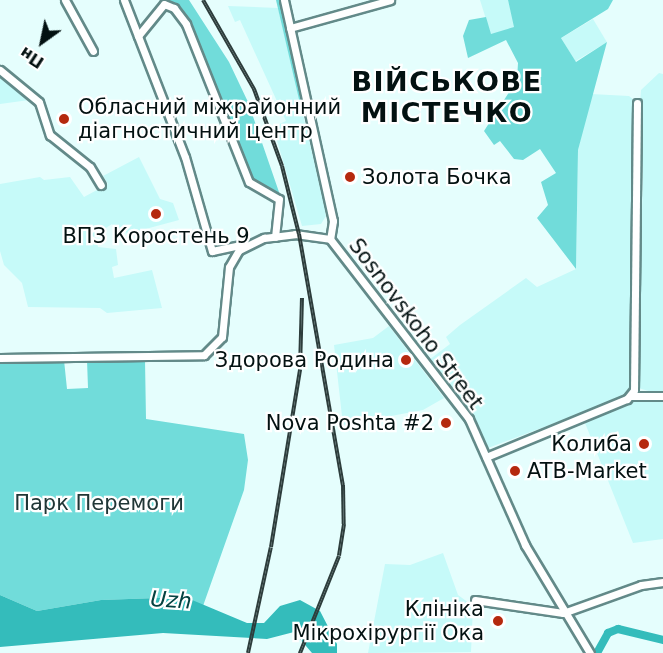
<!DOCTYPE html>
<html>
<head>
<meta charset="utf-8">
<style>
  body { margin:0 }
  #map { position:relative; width:663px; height:653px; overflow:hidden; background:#e5fefd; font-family:"DejaVu Sans",sans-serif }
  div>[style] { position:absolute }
  .built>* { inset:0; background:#c6faf9; transform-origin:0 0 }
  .green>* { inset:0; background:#71dcda }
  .water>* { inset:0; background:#34bcbb }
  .river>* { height:8px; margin:-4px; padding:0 4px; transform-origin:4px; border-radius:4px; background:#34bcbb }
  .roads { filter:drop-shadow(2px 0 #638a89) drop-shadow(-2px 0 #638a89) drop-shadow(0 2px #638a89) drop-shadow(0 -2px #638a89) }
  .minor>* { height:7px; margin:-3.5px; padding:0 3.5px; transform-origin:3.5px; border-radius:3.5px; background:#fff }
  .rail>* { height:4px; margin-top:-2px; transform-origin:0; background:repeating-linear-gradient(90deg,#fff 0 4.5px,#2d3d3c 0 9px); box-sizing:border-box; border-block:2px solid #2d3d3c }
  .dots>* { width:16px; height:16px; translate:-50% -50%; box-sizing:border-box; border:3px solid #fff; border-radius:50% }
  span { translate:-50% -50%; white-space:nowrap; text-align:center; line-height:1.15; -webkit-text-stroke:4.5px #fff; paint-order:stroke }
  .poi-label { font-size:21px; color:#031111 }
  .left { translate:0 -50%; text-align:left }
  .right { translate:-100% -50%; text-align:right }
  .street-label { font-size:21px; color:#031111 }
  .park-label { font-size:21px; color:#203636 }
  .water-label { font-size:22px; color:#044241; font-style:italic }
  .district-label { font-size:27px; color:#031111; font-weight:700; letter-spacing:1.5px }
  .north { position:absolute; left:12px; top:12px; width:60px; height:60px; -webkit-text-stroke:4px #fff; paint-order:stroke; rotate:213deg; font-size:16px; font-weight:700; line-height:24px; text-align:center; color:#031111 }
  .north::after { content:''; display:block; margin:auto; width:21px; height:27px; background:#031111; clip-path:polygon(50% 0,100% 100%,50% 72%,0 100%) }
</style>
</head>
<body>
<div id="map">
  <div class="built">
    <div style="clip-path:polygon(480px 0,508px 0,515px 27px,491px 35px)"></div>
    <div style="clip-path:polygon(228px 6px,278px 8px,324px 204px,326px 216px,321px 224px,302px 226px,273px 127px,286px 121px,240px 20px,235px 22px)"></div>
    <div style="left:593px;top:19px;width:27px;height:37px;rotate:59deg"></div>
    <div style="clip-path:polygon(659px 73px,663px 74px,663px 395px,638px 388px,643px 166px,639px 148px,640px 103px,641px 90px)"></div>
    <div style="clip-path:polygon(0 74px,27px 96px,29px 100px,0 104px)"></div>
    <div style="clip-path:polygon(591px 94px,629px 96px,634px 100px,632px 387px,619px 399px,488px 448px,471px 413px,429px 360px,450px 344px,446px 337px,460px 325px,526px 278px,537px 287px,576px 269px,578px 150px)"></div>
    <div style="clip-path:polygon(139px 157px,160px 199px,173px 203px,179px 220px,127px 234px,123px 226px,115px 230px,112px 224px,95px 235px,98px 247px,116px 249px,118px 265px,112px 267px,114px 278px,152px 270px,162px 308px,107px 313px,100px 308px,28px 307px,22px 283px,4px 265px,0 251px,0 184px,40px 177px,44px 180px,70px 177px,84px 197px,108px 184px,103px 176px)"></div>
    <div style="clip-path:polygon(389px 326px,444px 398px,423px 410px,343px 425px,334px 345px,373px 338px)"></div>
    <div style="clip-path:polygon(646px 397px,663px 400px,663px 539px,633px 543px,583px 418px)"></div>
    <div style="clip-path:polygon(443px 553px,458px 595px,473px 606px,471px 652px,368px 653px,385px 564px,410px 565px)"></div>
  </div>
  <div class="green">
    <div style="clip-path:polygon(165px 0,189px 0,229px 62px,248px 102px,280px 195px,251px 179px,194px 34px)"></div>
    <div style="clip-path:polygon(276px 0,280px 0,303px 104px,301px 108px)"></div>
    <div style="clip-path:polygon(508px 0,613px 0,608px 9px,561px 38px,576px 62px,607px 42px,578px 150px,576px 269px,537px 218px,548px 205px,541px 182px,556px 173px,540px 149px,523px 160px,514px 159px,500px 141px,494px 145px,484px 131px,517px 80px,518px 63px,506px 40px,468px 58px,463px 36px,469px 20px,486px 17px,491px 34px,514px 27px)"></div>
    <div style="clip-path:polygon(0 360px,64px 360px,67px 389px,88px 388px,87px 360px,145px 360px,146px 419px,244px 434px,248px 460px,244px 490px,203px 606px,185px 597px,101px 600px,37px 611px,0 595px)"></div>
  </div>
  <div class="water">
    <div style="clip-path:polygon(0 595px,37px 611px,101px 600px,185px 597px,247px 623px,264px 623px,280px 606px,300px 600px,320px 611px,337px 644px,337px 653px,312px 653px,294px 632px,267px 639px,163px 633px,0 647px)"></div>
  </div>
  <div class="river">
    <div style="left:597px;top:653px;width:23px;rotate:-61deg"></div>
    <div style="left:608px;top:633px;width:11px;rotate:-22deg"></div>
    <div style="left:618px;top:629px;width:46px;rotate:13.7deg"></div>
  </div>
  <div class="roads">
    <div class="minor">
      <div style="left:65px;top:0;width:58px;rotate:61.2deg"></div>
      <div style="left:124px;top:0;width:168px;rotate:68.8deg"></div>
      <div style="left:185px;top:157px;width:98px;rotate:74deg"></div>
      <div style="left:212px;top:251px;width:33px;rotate:-12deg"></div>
      <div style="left:284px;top:0;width:226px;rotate:77.5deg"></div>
      <div style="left:333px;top:221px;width:18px;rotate:99deg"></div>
      <div style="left:290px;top:28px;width:104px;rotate:-15.6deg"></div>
      <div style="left:138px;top:36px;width:41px;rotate:-50.9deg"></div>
      <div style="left:164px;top:4px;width:11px;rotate:22deg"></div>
      <div style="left:174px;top:8px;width:20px;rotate:53deg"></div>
      <div style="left:186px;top:24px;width:170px;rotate:68.3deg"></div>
      <div style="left:249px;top:182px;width:34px;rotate:30deg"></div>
      <div style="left:279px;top:199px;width:38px;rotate:96deg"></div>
      <div style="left:0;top:70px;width:50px;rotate:39.4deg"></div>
      <div style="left:39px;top:102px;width:35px;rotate:72deg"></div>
      <div style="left:50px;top:135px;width:51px;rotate:38.7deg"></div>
      <div style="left:90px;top:167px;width:21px;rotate:59deg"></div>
      <div style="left:0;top:358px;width:204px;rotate:-0.8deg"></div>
      <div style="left:204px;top:355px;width:25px;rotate:-45deg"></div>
      <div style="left:222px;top:337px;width:70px;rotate:-84.3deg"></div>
      <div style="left:229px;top:267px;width:20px;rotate:-60deg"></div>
      <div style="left:239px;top:250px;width:28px;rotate:-26deg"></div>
      <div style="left:264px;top:238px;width:31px;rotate:-7deg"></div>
      <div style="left:295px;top:234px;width:35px;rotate:8deg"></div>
      <div style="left:330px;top:239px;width:227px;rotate:52.3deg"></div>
      <div style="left:469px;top:419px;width:138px;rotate:66deg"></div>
      <div style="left:525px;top:545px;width:126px;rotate:59deg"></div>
      <div style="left:631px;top:396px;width:32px"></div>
      <div style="left:486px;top:457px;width:152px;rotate:-22.4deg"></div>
      <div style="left:627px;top:399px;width:11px;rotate:-52deg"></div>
      <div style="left:634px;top:390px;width:287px;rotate:-89.4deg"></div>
      <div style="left:475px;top:600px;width:89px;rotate:8.4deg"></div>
      <div style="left:563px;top:613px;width:83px;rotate:-19.7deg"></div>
      <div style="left:641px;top:585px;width:22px;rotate:-8deg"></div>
    </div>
  </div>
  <div class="rail">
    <div style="left:203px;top:0;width:103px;rotate:60.2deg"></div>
    <div style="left:254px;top:89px;width:82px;rotate:70deg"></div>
    <div style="left:282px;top:166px;width:70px;rotate:76deg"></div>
    <div style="left:299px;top:234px;width:255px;rotate:80.1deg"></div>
    <div style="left:343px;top:485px;width:39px;rotate:89deg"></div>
    <div style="left:344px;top:524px;width:32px;rotate:99deg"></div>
    <div style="left:339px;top:556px;width:105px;rotate:111.9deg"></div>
    <div style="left:248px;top:653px;width:108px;rotate:-77.8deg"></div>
    <div style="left:271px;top:547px;width:180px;rotate:-80.7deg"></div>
    <div style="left:300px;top:369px;width:71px;rotate:-88.4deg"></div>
  </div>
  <div class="dots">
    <div style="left:64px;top:119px;background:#b5290e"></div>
    <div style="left:350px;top:177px;background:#b5290e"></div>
    <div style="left:156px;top:214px;background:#b5290e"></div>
    <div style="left:406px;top:360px;background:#b5290e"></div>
    <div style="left:446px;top:423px;background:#b5290e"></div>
    <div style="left:644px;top:444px;background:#b5290e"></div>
    <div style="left:515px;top:471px;background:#b5290e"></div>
    <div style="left:498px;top:621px;background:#b5290e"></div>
  </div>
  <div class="poi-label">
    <span class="left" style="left:78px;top:119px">Обласний міжрайонний<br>діагностичний центр</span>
    <span class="left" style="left:362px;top:177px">Золота Бочка</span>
    <span style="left:156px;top:236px">ВПЗ Коростень 9</span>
    <span class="right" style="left:394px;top:360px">Здорова Родина</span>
    <span class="right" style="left:434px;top:423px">Nova Poshta #2</span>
    <span class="right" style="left:632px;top:444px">Колиба</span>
    <span class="left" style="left:527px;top:471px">ATB-Market</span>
    <span class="right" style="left:484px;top:621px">Клініка<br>Мікрохірургії Ока</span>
  </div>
  <div class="street-label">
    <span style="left:416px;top:324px;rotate:53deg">Sosnovskoho Street</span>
  </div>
  <div class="park-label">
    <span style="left:99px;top:503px">Парк Перемоги</span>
  </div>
  <div class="water-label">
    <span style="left:171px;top:600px;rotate:4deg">Uzh</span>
  </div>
  <div class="district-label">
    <span style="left:447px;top:97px">ВІЙСЬКОВЕ<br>МІСТЕЧКО</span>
  </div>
  <div class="north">Пн</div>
</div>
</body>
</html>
